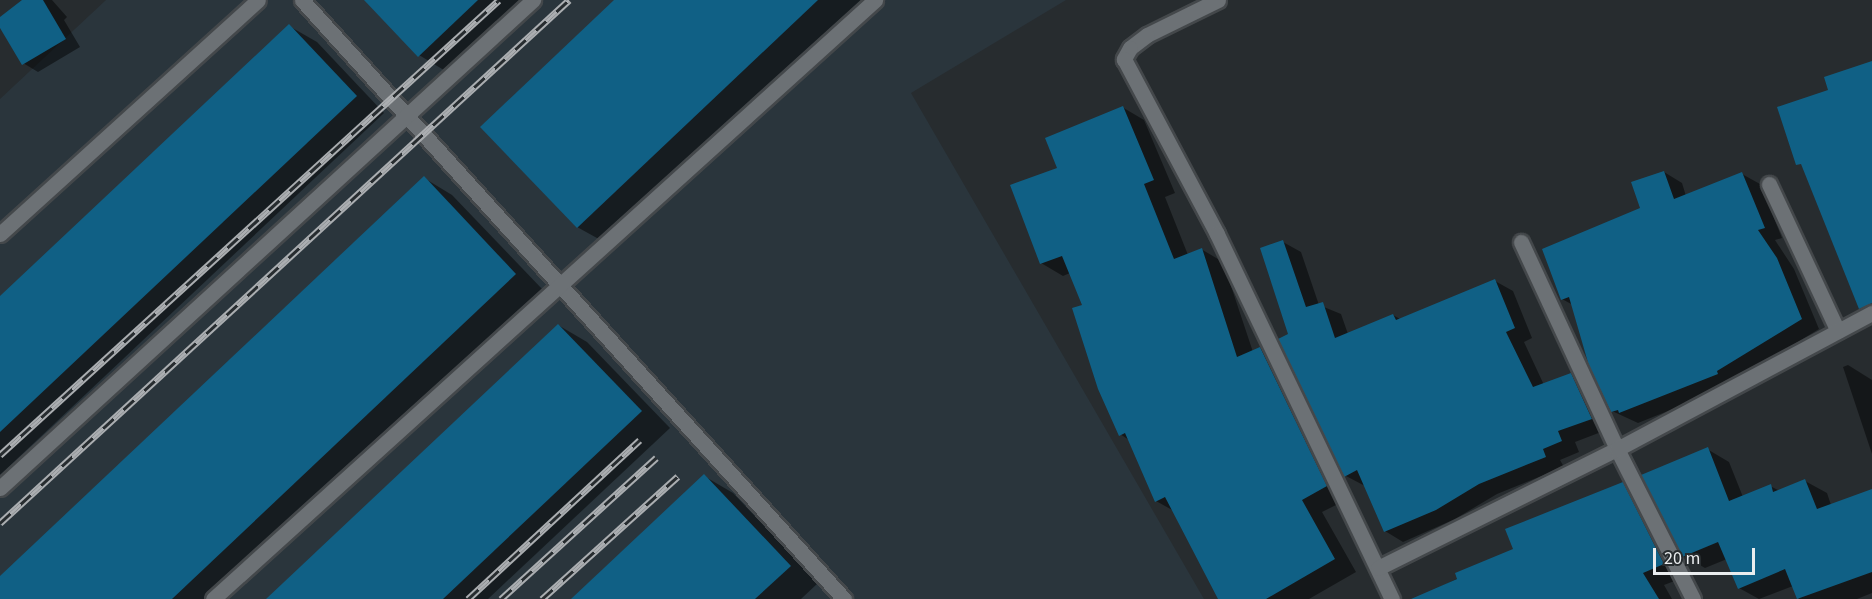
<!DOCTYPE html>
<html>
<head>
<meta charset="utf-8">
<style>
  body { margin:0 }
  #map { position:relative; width:1872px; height:599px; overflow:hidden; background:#272c2f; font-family:"Source Sans 3",sans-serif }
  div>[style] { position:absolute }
  .built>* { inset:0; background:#2a353c }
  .shadow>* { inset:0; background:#0007 }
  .building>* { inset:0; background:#106085 }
  .roads { filter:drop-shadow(2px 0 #44484b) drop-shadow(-2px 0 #44484b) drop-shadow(0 2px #44484b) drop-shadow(0 -2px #44484b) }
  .service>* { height:15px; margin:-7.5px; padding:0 7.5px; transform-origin:7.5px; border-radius:7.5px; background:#6c7175 }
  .minor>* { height:15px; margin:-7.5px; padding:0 7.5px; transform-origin:7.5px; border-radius:7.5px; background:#6c7175 }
  .rail>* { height:7px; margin-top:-3.5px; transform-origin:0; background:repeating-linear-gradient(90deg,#272c2f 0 14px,#abaeb1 0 28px); box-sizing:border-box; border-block:2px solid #abaeb1 }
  span { translate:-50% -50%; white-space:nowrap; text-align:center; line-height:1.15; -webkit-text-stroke:6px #272c2f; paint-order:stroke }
  .scale { position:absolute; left:1653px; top:548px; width:102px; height:27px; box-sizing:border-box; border:3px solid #eaedef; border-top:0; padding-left:8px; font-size:18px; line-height:21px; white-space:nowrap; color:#eaedef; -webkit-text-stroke:4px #272c2f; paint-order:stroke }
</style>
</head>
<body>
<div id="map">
  <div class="built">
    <div style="clip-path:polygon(106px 0,1066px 0,911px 93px,1204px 599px,0 599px,0 99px)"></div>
  </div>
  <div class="shadow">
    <div style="clip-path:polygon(23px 0,52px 0,67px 17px,64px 20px,80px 47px,38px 72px,23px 63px,0 18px)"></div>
    <div style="clip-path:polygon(366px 0,523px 0,447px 72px,419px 55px)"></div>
    <div style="clip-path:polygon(616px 0,864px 0,606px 243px,577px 227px)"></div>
    <div style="clip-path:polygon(289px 26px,317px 42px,384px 113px,0 475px,0 298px)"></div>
    <div style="clip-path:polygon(1122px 107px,1144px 120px,1175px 193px,1165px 197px,1188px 255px,1201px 249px,1223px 262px,1253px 352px,1260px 348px,1282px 361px,1348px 499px,1322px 512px,1356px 572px,1309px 599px,1221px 599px,1174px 511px,1156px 501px,1129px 440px,1120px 434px,1084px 306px,1070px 273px,1063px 276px,1041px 263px,1059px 168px)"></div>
    <div style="clip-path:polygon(1664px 172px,1682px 183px,1686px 196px,1742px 174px,1760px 184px,1782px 238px,1775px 240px,1794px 269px,1819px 329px,1734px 381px,1735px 384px,1638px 423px,1612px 411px,1573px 305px,1562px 299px,1642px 209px)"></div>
    <div style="clip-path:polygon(424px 178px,452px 195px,544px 291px,217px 599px,0 599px,0 578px)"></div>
    <div style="clip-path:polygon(1283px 242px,1301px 252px,1319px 305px,1341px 314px,1348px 334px,1393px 315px,1400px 319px,1495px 281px,1513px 291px,1532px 338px,1524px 342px,1544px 385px,1571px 374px,1589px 385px,1609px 429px,1575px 442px,1579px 452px,1560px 460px,1564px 467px,1497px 494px,1455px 519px,1403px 542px,1385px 531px,1365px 486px,1346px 476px,1290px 335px)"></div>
    <div style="clip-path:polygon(558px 325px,587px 342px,670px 428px,488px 599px,269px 599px)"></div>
    <div style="clip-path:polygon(1848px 365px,1872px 380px,1872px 454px,1843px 367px)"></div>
    <div style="clip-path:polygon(1707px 449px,1729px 462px,1743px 497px,1770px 486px,1780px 491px,1805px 481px,1827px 493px,1831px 505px,1872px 490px,1872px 593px,1857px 599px,1799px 599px,1793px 586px,1759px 599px,1739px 588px,1727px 559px,1705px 568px,1684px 556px)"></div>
    <div style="clip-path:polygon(704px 476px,733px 493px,818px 583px,801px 599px,573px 599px)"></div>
    <div style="clip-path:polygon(1623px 484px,1645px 496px,1685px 577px,1664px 585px,1672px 599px,1416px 599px,1515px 550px)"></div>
  </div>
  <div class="building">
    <div style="clip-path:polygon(22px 0,43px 0,66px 39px,22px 65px,0 28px,0 17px)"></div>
    <div style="clip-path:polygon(364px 0,478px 0,418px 57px)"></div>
    <div style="clip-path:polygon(614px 0,818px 0,577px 228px,480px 127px)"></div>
    <div style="clip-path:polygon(289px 24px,357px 96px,0 432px,0 296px)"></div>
    <div style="clip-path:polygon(1872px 61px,1872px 303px,1859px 309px,1801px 164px,1796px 165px,1777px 107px,1828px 90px,1824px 77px)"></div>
    <div style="clip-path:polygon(1123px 106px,1154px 180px,1144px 184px,1174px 259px,1202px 248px,1237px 357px,1260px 347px,1327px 486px,1302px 500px,1335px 559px,1266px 599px,1218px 599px,1165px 497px,1155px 502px,1125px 433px,1119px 436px,1098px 389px,1072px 308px,1082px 305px,1062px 256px,1040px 264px,1010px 185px,1057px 168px,1045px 138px)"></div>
    <div style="clip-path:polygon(1664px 171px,1674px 199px,1742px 172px,1765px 228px,1758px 230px,1777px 258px,1802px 319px,1717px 371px,1718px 374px,1619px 413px,1618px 410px,1611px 412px,1589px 366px,1569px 297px,1561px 300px,1542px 249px,1640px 208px,1631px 182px)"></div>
    <div style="clip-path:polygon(424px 176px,516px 274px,172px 599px,0 599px,0 576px)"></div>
    <div style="clip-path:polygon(1283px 240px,1306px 307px,1323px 302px,1335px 338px,1393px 314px,1396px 320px,1495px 279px,1515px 328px,1506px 332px,1533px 387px,1571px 373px,1592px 419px,1558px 431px,1562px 441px,1543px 449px,1546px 457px,1479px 484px,1436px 510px,1384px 532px,1357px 470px,1344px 477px,1278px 339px,1288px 334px,1260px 248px)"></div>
    <div style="clip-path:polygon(558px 324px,642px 411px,443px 599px,266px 599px)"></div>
    <div style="clip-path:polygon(1708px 447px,1729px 501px,1771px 484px,1773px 492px,1805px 479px,1817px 509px,1872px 489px,1872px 572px,1797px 599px,1785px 569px,1738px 589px,1718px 542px,1682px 557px,1641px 475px)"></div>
    <div style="clip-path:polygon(704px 474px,791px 566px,755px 599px,571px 599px)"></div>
    <div style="clip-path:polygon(1623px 482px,1664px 564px,1643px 573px,1659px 599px,1411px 599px,1457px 579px,1455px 573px,1513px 549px,1505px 529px)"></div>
  </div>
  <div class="roads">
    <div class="service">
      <div style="left:302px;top:0;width:808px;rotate:47.86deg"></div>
      <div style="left:0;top:234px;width:348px;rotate:-42.2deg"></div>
      <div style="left:0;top:488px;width:723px;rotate:-42.48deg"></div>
      <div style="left:213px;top:599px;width:893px;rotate:-42.14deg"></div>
    </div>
    <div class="minor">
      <div style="left:1218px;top:0;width:79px;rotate:153.8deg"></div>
      <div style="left:1147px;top:35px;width:21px;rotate:143deg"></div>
      <div style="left:1130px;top:48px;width:13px;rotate:119deg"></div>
      <div style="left:1124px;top:59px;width:198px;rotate:62deg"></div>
      <div style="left:1217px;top:234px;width:405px;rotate:64.4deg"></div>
      <div style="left:1769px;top:184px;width:162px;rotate:64.9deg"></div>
      <div style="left:1521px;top:242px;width:228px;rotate:65.1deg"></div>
      <div style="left:1617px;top:449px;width:168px;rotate:63.1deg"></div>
      <div style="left:1378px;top:568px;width:267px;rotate:-26.5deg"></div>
      <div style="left:1617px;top:449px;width:289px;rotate:-28.1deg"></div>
    </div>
  </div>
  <div class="rail">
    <div style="left:0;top:455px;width:675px;rotate:-42.36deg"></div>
    <div style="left:0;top:523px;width:773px;rotate:-42.59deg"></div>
    <div style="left:468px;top:599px;width:234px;rotate:-42.8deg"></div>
    <div style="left:501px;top:599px;width:210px;rotate:-42.3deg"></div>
    <div style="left:542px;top:599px;width:183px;rotate:-42.1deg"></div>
  </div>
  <div class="scale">20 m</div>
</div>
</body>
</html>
